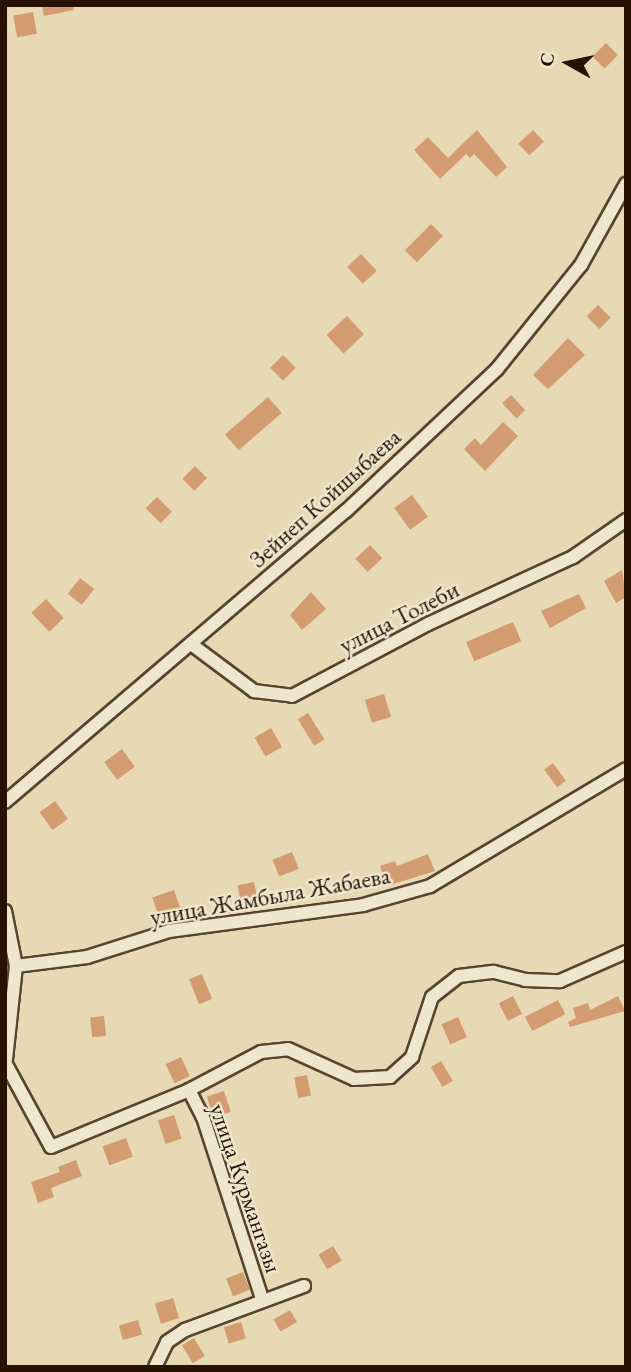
<!DOCTYPE html>
<html>
<head>
<meta charset="utf-8">
<style>
  body { margin:0 }
  #map { position:relative; width:631px; height:1372px; overflow:hidden; background:#e7d9b3; font-family:"EB Garamond",serif }
  div>[style] { position:absolute }
  .building>* { inset:0; background:#d39b70; transform-origin:0 0 }
  .roads { filter:drop-shadow(2px 0 #57442e) drop-shadow(-2px 0 #57442e) drop-shadow(0 2px #57442e) drop-shadow(0 -2px #57442e) }
  .street>* { height:12px; margin:-6px; padding:0 6px; transform-origin:6px; border-radius:6px; background:#efe6ce }
  span { translate:-50% -50%; white-space:nowrap; text-align:center; line-height:1.15; -webkit-text-stroke:5px #efe6ce; paint-order:stroke }
  .street-label { font-size:24px; color:#271202 }
  .frame { position:absolute; inset:0; border:7px solid #271202; pointer-events:none }
  .north { position:absolute; left:533px; top:28px; width:70px; height:70px; -webkit-text-stroke:5px #efe6ce; paint-order:stroke; rotate:279deg; font-size:19px; font-weight:700; line-height:28px; text-align:center; color:#271202 }
  .north::after { content:''; display:block; margin:auto; width:24px; height:32px; background:#271202; clip-path:polygon(50% 0,100% 100%,50% 72%,0 100%) }
</style>
</head>
<body>
<div id="map">
  <div class="building">
    <div style="clip-path:polygon(42px 5px,73px 5px,74px 10px,44px 16px)"></div>
    <div style="left:33px;top:12px;width:22px;height:20px;rotate:80deg"></div>
    <div style="left:606px;top:43px;width:17px;height:19px;rotate:45deg"></div>
    <div style="clip-path:polygon(477px 130px,507px 167px,496px 177px,474px 154px,470px 158px,466px 154px,440px 179px,414px 150px,428px 137px,448px 158px)"></div>
    <div style="left:533px;top:130px;width:16px;height:20px;rotate:47deg"></div>
    <div style="left:431px;top:224px;width:17px;height:37px;rotate:45deg"></div>
    <div style="left:361px;top:254px;width:23px;height:19px;rotate:47deg"></div>
    <div style="left:598px;top:305px;width:18px;height:16px;rotate:45deg"></div>
    <div style="left:347px;top:316px;width:25px;height:28px;rotate:47deg"></div>
    <div style="clip-path:polygon(568px 338px,585px 355px,548px 389px,533px 375px)"></div>
    <div style="left:283px;top:355px;width:18px;height:18px;rotate:45deg"></div>
    <div style="left:511px;top:395px;width:21px;height:12px;rotate:47deg"></div>
    <div style="left:268px;top:397px;width:21px;height:57px;rotate:49deg"></div>
    <div style="clip-path:polygon(503px 422px,518px 436px,485px 471px,464px 449px,475px 438px,481px 445px)"></div>
    <div style="left:195px;top:466px;width:17px;height:18px;rotate:45deg"></div>
    <div style="left:412px;top:495px;width:27px;height:22px;rotate:54deg"></div>
    <div style="left:157px;top:497px;width:21px;height:16px;rotate:45deg"></div>
    <div style="left:370px;top:545px;width:18px;height:20px;rotate:47deg"></div>
    <div style="clip-path:polygon(622px 570px,626px 597px,616px 603px,604px 581px)"></div>
    <div style="left:80px;top:578px;width:18px;height:20px;rotate:38deg"></div>
    <div style="clip-path:polygon(311px 592px,326px 609px,302px 630px,290px 615px)"></div>
    <div style="clip-path:polygon(579px 594px,586px 608px,550px 628px,541px 611px)"></div>
    <div style="left:46px;top:599px;width:26px;height:20px;rotate:47deg"></div>
    <div style="left:513px;top:622px;width:21px;height:51px;rotate:67deg"></div>
    <div style="left:384px;top:694px;width:24px;height:20px;rotate:73deg"></div>
    <div style="left:308px;top:713px;width:31px;height:12px;rotate:58deg"></div>
    <div style="left:271px;top:728px;width:22px;height:19px;rotate:60deg"></div>
    <div style="left:122px;top:749px;width:22px;height:22px;rotate:54deg"></div>
    <div style="left:553px;top:763px;width:22px;height:11px;rotate:54deg"></div>
    <div style="left:55px;top:801px;width:22px;height:19px;rotate:54deg"></div>
    <div style="left:292px;top:852px;width:18px;height:21px;rotate:68deg"></div>
    <div style="clip-path:polygon(428px 854px,435px 871px,387px 886px,380px 866px,395px 861px,397px 866px)"></div>
    <div style="left:254px;top:882px;width:14px;height:17px;rotate:78deg"></div>
    <div style="left:174px;top:890px;width:24px;height:23px;rotate:71deg"></div>
    <div style="left:202px;top:974px;width:27px;height:14px;rotate:68deg"></div>
    <div style="left:513px;top:996px;width:20px;height:16px;rotate:63deg"></div>
    <div style="clip-path:polygon(618px 996px,625px 1011px,570px 1027px,568px 1022px,576px 1018px,573px 1008px,588px 1003px,590px 1010px)"></div>
    <div style="left:558px;top:1000px;width:16px;height:37px;rotate:63deg"></div>
    <div style="left:104px;top:1016px;width:20px;height:14px;rotate:84deg"></div>
    <div style="left:458px;top:1017px;width:22px;height:18px;rotate:66deg"></div>
    <div style="left:181px;top:1057px;width:21px;height:17px;rotate:65deg"></div>
    <div style="left:441px;top:1061px;width:23px;height:12px;rotate:59deg"></div>
    <div style="left:307px;top:1075px;width:21px;height:13px;rotate:79deg"></div>
    <div style="left:224px;top:1091px;width:22px;height:18px;rotate:72deg"></div>
    <div style="left:174px;top:1115px;width:25px;height:17px;rotate:72deg"></div>
    <div style="left:126px;top:1138px;width:20px;height:25px;rotate:70deg"></div>
    <div style="clip-path:polygon(76px 1160px,82px 1176px,51px 1188px,54px 1197px,38px 1203px,31px 1182px,60px 1172px,58px 1167px)"></div>
    <div style="left:333px;top:1246px;width:17px;height:17px;rotate:59deg"></div>
    <div style="left:243px;top:1272px;width:19px;height:18px;rotate:69deg"></div>
    <div style="left:173px;top:1298px;width:21px;height:19px;rotate:73deg"></div>
    <div style="left:290px;top:1310px;width:14px;height:19px;rotate:60deg"></div>
    <div style="left:138px;top:1320px;width:15px;height:20px;rotate:74deg"></div>
    <div style="left:241px;top:1322px;width:17px;height:18px;rotate:73deg"></div>
    <div style="left:194px;top:1338px;width:21px;height:14px;rotate:59deg"></div>
  </div>
  <div class="roads">
    <div class="street">
      <div style="left:191px;top:644px;width:79px;rotate:36.7deg"></div>
      <div style="left:254px;top:691px;width:38px;rotate:7deg"></div>
      <div style="left:292px;top:696px;width:154px;rotate:-27.9deg"></div>
      <div style="left:428px;top:624px;width:160px;rotate:-24.8deg"></div>
      <div style="left:573px;top:557px;width:65px;rotate:-34.9deg"></div>
      <div style="left:5px;top:802px;width:448px;rotate:-40.5deg"></div>
      <div style="left:346px;top:511px;width:207px;rotate:-43.2deg"></div>
      <div style="left:497px;top:369px;width:134px;rotate:-51.1deg"></div>
      <div style="left:581px;top:265px;width:93px;rotate:-60.9deg"></div>
      <div style="left:5px;top:911px;width:56px;rotate:78.7deg"></div>
      <div style="left:16px;top:966px;width:104px;rotate:96.1deg"></div>
      <div style="left:16px;top:966px;width:72px;rotate:-7.2deg"></div>
      <div style="left:87px;top:957px;width:86px;rotate:-17.6deg"></div>
      <div style="left:169px;top:931px;width:196px;rotate:-7.6deg"></div>
      <div style="left:363px;top:905px;width:70px;rotate:-15.8deg"></div>
      <div style="left:430px;top:886px;width:228px;rotate:-30.8deg"></div>
      <div style="left:7px;top:1066px;width:92px;rotate:61.5deg"></div>
      <div style="left:51px;top:1147px;width:149px;rotate:-22.4deg"></div>
      <div style="left:189px;top:1090px;width:81px;rotate:-27.8deg"></div>
      <div style="left:261px;top:1052px;width:27px;rotate:-6deg"></div>
      <div style="left:288px;top:1049px;width:72px;rotate:24.4deg"></div>
      <div style="left:354px;top:1079px;width:36px;rotate:-3deg"></div>
      <div style="left:390px;top:1077px;width:30px;rotate:-42deg"></div>
      <div style="left:412px;top:1057px;width:63px;rotate:-71.6deg"></div>
      <div style="left:432px;top:997px;width:34px;rotate:-38deg"></div>
      <div style="left:459px;top:976px;width:35px;rotate:-7deg"></div>
      <div style="left:494px;top:972px;width:32px;rotate:14deg"></div>
      <div style="left:525px;top:980px;width:35px;rotate:2deg"></div>
      <div style="left:560px;top:981px;width:72px;rotate:-23.7deg"></div>
      <div style="left:189px;top:1090px;width:30px;rotate:63deg"></div>
      <div style="left:203px;top:1117px;width:191px;rotate:72deg"></div>
      <div style="left:155px;top:1367px;width:28px;rotate:-64deg"></div>
      <div style="left:167px;top:1342px;width:22px;rotate:-34deg"></div>
      <div style="left:185px;top:1330px;width:127px;rotate:-20.3deg"></div>
    </div>
  </div>
  <div class="street-label">
    <span style="left:325px;top:498px;rotate:-42deg">Зейнеп Койшыбаева</span>
    <span style="left:399px;top:617px;rotate:-27deg">улица Толеби</span>
    <span style="left:270px;top:896px;rotate:-10deg">улица Жамбыла Жабаева</span>
    <span style="left:246px;top:1188px;rotate:71deg">улица Курмангазы</span>
  </div>
  <div class="frame"></div>
  <div class="north">С</div>
</div>
</body>
</html>
